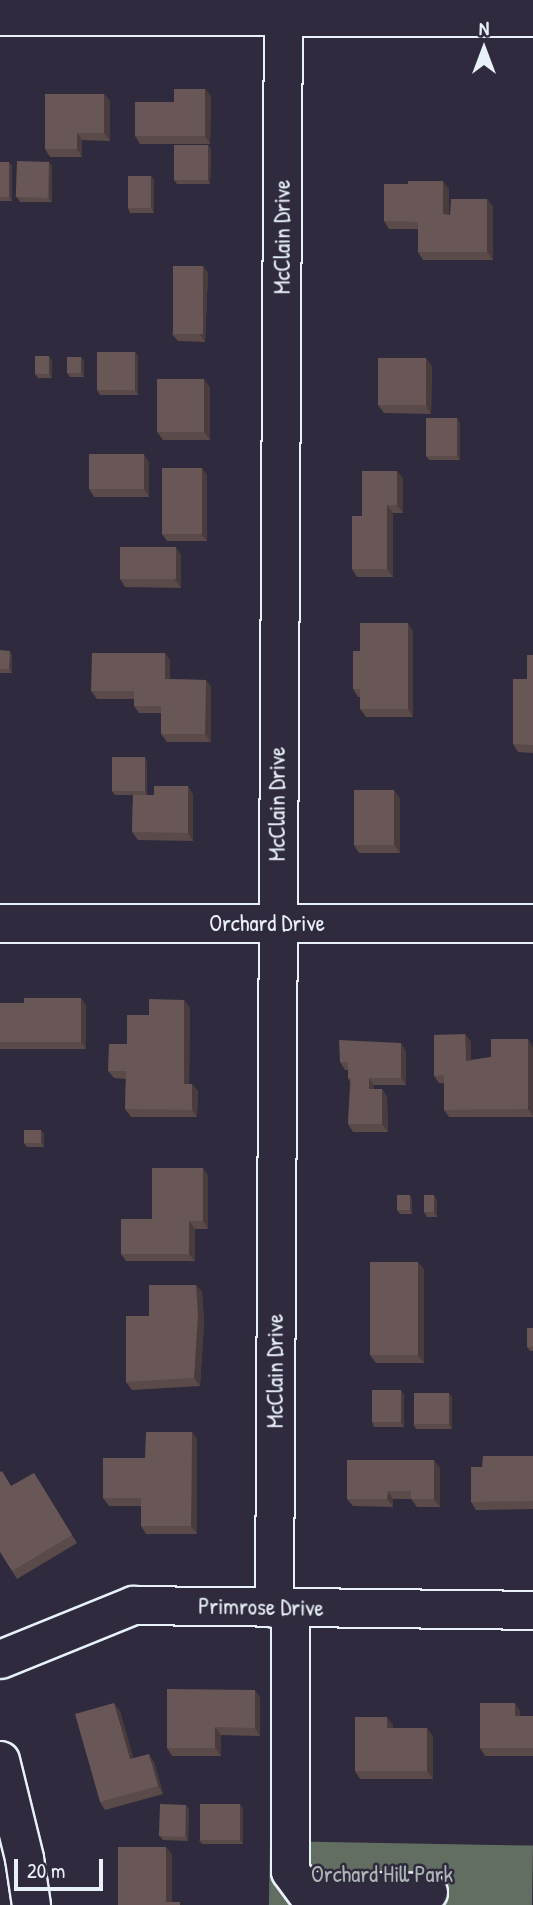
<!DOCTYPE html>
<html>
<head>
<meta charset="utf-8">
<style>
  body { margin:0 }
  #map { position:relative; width:533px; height:1905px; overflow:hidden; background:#2f2a3d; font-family:"Patrick Hand",sans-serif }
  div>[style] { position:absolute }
  .green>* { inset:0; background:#636e62; transform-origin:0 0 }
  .roads { filter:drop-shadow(2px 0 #e8f1f8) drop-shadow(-2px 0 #e8f1f8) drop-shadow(0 2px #e8f1f8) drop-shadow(0 -2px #e8f1f8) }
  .minor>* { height:37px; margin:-18.5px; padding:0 18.5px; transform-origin:18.5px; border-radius:18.5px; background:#2f2a3d }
  .wall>* { inset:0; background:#5a4a4a }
  .shaded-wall>* { inset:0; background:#4a3c3c }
  .building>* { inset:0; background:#695656; transform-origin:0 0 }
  span { translate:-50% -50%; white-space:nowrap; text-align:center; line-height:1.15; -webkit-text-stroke:5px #2f2a3d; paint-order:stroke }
  .street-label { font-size:23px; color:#e8f1f8 }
  .park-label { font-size:23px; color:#acb6b4 }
  .north { position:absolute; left:449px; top:14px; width:70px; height:70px; -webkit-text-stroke:5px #2f2a3d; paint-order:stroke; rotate:0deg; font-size:19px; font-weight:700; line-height:28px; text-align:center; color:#e8f1f8 }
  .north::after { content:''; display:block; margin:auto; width:24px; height:32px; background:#e8f1f8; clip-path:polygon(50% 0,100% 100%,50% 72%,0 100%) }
  .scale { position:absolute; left:14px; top:1859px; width:89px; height:32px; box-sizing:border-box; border:4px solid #e8f1f8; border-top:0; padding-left:9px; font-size:21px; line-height:24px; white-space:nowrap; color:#e8f1f8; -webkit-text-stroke:5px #2f2a3d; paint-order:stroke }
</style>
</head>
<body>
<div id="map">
  <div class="green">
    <div style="left:270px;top:1841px;width:263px;height:64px;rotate:1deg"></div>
  </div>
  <div class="roads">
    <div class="minor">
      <div style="left:0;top:16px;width:533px;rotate:0.11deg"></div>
      <div style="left:0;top:923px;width:533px"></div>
      <div style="left:274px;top:1608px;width:1608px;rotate:-89.68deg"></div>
      <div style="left:290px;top:1608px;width:263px;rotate:90deg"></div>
      <div style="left:290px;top:1871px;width:42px;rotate:53.7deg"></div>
      <div style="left:0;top:1659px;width:144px;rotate:-22.1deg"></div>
      <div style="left:133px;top:1605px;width:400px;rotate:0.7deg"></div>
      <div style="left:0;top:1760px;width:101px;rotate:76.2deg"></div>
      <div style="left:24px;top:1858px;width:48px;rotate:81.5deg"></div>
      <div style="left:307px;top:1890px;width:121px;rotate:0.9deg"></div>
    </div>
  </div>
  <div class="wall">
    <div style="clip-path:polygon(205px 89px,211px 96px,210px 144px,140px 144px,135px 136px,174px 102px)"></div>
    <div style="clip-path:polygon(104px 94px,110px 101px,110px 141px,82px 140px,82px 157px,50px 157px,45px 149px)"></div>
    <div style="clip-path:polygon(208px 145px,211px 149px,210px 184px,177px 184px,174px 180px)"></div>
    <div style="clip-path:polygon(0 162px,9px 162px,12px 166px,12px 201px,0 201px)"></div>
    <div style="clip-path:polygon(49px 162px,52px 166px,52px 202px,20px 202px,17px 197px)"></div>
    <div style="clip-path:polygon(151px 176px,154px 180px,154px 213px,130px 213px,128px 208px)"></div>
    <div style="clip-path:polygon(449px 189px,449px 215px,487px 199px,493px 207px,493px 260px,423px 260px,418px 252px,418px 229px,389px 229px,384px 221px)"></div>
    <div style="clip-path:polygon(203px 266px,208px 273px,205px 342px,178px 341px,172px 334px)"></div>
    <div style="clip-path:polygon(138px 356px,138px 395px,100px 395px,97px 390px)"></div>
    <div style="clip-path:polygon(52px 360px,52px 378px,38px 378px,35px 374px)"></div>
    <div style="clip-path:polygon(84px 361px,84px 377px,70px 377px,67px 373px)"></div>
    <div style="clip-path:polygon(432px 366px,431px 414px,384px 413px,378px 405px)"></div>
    <div style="clip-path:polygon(210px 387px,210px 440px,163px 440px,157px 432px)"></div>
    <div style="clip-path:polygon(460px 423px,460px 460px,429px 460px,426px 456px)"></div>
    <div style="clip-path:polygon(149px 462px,149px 497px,94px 497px,89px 489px)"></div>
    <div style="clip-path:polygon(202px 468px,207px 475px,207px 541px,167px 541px,162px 534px)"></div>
    <div style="clip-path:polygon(403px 478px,403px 513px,393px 513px,393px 577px,357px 577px,352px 569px,362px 516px)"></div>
    <div style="clip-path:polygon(181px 555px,181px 588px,125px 587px,120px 579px)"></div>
    <div style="clip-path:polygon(413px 631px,413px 717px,366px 717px,360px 709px,360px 697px,358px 697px,353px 689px,360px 651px)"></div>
    <div style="clip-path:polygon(0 650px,12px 655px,12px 673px,0 673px)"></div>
    <div style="clip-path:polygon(165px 653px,170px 661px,170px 679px,206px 680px,211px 687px,211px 742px,167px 742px,161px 734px,161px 713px,139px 713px,134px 706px,134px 699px,97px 699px,91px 691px)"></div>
    <div style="clip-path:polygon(533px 655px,533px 753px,518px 752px,513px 744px,527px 679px)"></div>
    <div style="clip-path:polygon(147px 761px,147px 795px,193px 794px,193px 841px,138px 840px,132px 832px,133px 795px,115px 795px,112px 791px)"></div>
    <div style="clip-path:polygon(400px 798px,400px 853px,359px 853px,354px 845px)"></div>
    <div style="clip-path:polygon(81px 998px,86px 1006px,86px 1049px,0 1049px,0 1003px,24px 1003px)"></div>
    <div style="clip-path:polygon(184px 1000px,190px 1008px,189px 1084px,192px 1084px,198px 1091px,197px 1117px,131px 1117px,125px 1109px,126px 1079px,114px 1078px,108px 1071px,127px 1044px,149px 1015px)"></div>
    <div style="clip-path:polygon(465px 1034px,471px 1042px,471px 1060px,491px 1057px,533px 1047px,533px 1117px,449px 1117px,444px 1110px,444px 1083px,439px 1083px,434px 1076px)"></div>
    <div style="clip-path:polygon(406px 1051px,406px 1085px,374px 1085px,374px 1089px,382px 1089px,387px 1097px,388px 1132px,353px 1132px,348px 1124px,350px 1082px,348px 1078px,348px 1070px,345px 1070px,340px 1062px)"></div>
    <div style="clip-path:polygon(41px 1130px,44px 1134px,44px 1147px,27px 1147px,24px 1143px)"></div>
    <div style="clip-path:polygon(203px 1168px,208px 1176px,208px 1229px,195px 1229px,195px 1261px,126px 1261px,121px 1254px,152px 1219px)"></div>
    <div style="clip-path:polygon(412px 1199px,412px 1214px,400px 1214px,397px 1210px)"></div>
    <div style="clip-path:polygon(437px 1200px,437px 1217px,427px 1217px,424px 1212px)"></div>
    <div style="clip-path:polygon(424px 1269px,424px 1363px,376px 1363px,370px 1355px)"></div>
    <div style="clip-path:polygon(196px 1285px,202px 1292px,204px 1323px,200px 1386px,132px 1390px,126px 1382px,149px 1316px)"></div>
    <div style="clip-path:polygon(533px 1328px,533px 1351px,530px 1351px,527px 1347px)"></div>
    <div style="clip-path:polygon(404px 1395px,404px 1427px,374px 1427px,372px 1422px)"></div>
    <div style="clip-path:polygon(452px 1397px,452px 1429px,416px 1429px,413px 1424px)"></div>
    <div style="clip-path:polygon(192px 1432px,197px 1439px,197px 1534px,146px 1534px,141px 1526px,141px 1506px,109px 1506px,103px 1498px,145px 1458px)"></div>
    <div style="clip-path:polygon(533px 1456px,533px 1509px,476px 1510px,471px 1502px,482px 1467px)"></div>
    <div style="clip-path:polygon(440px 1468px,440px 1507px,417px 1507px,411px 1499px,393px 1499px,393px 1507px,353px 1506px,347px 1499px)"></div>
    <div style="clip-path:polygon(34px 1473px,77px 1543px,17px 1579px,12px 1571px,12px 1486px)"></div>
    <div style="clip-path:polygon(260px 1697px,260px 1736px,221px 1735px,221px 1756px,172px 1756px,167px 1748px)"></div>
    <div style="clip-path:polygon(120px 1711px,133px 1759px,154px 1762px,163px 1794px,105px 1810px,100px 1802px)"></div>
    <div style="clip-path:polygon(520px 1711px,520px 1716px,533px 1716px,533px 1756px,485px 1756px,480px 1748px)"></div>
    <div style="clip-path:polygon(393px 1725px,393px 1728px,433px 1736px,433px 1779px,360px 1779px,355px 1771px)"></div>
    <div style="clip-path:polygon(243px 1808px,243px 1844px,202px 1844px,199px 1840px)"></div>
    <div style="clip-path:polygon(189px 1809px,188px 1841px,163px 1840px,160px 1836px)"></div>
  </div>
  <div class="shaded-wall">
    <div style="clip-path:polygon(205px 89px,211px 96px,210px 144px,205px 136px)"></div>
    <div style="clip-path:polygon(104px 94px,110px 101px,110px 141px,104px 133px)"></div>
    <div style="clip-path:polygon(77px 133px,82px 140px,82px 157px,77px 149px)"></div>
    <div style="clip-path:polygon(208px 145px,211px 149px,210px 184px,207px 180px)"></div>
    <div style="clip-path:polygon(9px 162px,12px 166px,12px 201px,9px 197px)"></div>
    <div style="clip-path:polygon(49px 162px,52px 166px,52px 202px,49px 198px)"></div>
    <div style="clip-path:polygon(151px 176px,154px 180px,154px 213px,151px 208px)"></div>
    <div style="clip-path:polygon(443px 181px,449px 189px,449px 222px,443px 214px)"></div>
    <div style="clip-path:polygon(487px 199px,493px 207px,493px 260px,487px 252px)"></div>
    <div style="clip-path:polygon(203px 266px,208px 273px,205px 342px,200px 334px)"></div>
    <div style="clip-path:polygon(135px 352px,138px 356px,138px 395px,135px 390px)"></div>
    <div style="clip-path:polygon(49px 356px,52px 360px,52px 378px,49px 374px)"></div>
    <div style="clip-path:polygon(81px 357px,84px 361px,84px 377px,81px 373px)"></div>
    <div style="clip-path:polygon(426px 358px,432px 366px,431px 414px,426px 406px)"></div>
    <div style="clip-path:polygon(204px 379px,210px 387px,210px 440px,204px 432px)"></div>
    <div style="clip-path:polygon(457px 418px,460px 423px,460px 460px,457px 456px)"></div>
    <div style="clip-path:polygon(144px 454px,149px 462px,149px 497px,144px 489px)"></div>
    <div style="clip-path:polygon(202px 468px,207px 475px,207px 541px,201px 534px)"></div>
    <div style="clip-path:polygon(397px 471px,403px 478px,403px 513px,397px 505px)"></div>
    <div style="clip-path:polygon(387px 505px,393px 513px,393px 577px,387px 569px)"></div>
    <div style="clip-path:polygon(176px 547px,181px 555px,181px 588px,175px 580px)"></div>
    <div style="clip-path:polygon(408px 623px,413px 631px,413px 717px,408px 709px)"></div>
    <div style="clip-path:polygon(10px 651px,12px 655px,12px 673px,9px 669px)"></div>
    <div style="clip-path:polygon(165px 653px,170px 661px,170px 687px,165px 679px)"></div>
    <div style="clip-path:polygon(206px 680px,211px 687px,211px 742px,205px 734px)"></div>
    <div style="clip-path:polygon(145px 757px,147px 761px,147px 796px,145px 791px)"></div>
    <div style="clip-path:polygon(188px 786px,193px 794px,193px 841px,188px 833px)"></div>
    <div style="clip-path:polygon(394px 790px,400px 798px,400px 853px,394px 845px)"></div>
    <div style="clip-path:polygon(81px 998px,86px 1006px,86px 1049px,81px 1042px)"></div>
    <div style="clip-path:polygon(184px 1000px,190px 1008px,189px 1091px,184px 1084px)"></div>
    <div style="clip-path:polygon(465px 1034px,471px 1042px,471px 1068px,466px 1061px)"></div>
    <div style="clip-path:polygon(528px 1039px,533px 1047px,533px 1116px,528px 1109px)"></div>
    <div style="clip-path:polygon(401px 1043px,406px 1051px,406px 1085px,401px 1078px)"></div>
    <div style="clip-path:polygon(369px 1078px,374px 1085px,374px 1097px,369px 1089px)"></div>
    <div style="clip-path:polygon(192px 1084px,198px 1091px,197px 1117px,192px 1110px)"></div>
    <div style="clip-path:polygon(382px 1089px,387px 1097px,388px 1132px,382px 1124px)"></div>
    <div style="clip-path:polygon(41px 1130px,44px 1134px,44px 1147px,41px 1143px)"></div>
    <div style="clip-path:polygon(203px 1168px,208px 1176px,208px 1229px,203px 1221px)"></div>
    <div style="clip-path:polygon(410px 1195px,412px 1199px,412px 1214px,410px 1209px)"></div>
    <div style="clip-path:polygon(434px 1195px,437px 1200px,437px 1217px,434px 1212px)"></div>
    <div style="clip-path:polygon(189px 1221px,195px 1229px,195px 1261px,189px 1254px)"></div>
    <div style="clip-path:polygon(418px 1262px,424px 1269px,424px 1363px,418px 1355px)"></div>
    <div style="clip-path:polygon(196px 1285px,202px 1292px,204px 1323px,200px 1386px,194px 1378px)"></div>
    <div style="clip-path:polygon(401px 1390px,404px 1395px,404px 1427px,401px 1423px)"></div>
    <div style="clip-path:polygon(449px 1393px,452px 1397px,452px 1429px,449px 1425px)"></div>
    <div style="clip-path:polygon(192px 1432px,197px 1439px,197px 1534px,191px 1526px)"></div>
    <div style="clip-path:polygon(434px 1460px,440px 1468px,440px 1507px,434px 1499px)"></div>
    <div style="clip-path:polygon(388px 1491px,393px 1499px,393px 1507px,387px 1499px)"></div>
    <div style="clip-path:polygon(255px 1690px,260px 1697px,260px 1736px,255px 1728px)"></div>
    <div style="clip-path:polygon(114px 1703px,120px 1711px,136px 1767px,130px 1759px)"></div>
    <div style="clip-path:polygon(515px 1703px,520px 1711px,520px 1724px,515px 1716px)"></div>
    <div style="clip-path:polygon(387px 1717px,393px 1725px,393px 1736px,387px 1728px)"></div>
    <div style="clip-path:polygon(215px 1727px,221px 1735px,221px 1756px,215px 1748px)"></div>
    <div style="clip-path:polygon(427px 1728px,433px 1736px,433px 1779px,427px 1771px)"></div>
    <div style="clip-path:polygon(149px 1754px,154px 1762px,163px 1794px,158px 1786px)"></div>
    <div style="clip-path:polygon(240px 1804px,243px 1808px,243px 1844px,240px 1840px)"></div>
    <div style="clip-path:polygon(186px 1805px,189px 1809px,188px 1841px,186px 1837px)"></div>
    <div style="clip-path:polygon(166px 1847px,172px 1854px,172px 1905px,166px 1902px)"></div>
  </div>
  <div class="building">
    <div style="clip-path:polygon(174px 89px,205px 89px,205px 136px,135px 136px,135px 102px,174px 102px)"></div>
    <div style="clip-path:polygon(45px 94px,104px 94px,104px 133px,77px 133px,77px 149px,45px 149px)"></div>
    <div style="left:174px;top:145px;width:34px;height:35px"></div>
    <div style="left:17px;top:161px;width:32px;height:36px;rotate:2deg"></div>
    <div style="left:0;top:162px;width:9px;height:35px"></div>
    <div style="left:128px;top:176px;width:23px;height:32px"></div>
    <div style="clip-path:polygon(408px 181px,443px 181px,443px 214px,450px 215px,451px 199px,487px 199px,487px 252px,418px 252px,418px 222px,384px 221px,384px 184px,408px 184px)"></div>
    <div style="left:173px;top:266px;width:30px;height:68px"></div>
    <div style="left:97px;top:352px;width:38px;height:38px"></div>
    <div style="left:35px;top:356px;width:14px;height:18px"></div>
    <div style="left:67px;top:357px;width:14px;height:16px"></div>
    <div style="left:378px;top:358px;width:48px;height:47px"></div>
    <div style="left:157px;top:379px;width:47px;height:53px"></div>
    <div style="left:426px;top:418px;width:31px;height:38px"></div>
    <div style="left:89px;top:454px;width:55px;height:35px"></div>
    <div style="left:162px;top:468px;width:40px;height:66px"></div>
    <div style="clip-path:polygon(362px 471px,397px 471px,397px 505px,387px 505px,387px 569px,352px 569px,352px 516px,362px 516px)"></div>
    <div style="left:120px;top:547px;width:56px;height:32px"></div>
    <div style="clip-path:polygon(360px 623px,408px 623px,408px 709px,360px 709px,360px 689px,353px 689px,353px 651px,360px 651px)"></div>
    <div style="clip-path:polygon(0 650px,10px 651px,9px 669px,0 669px)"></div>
    <div style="clip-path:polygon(92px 653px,165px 653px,165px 679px,206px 680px,205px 734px,161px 734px,161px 706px,134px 706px,134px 691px,91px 691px)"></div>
    <div style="clip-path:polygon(527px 655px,533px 655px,533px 745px,513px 744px,513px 679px,527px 679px)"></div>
    <div style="left:112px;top:757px;width:33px;height:34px"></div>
    <div style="clip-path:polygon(154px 786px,188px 786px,188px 833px,132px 832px,133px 795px,154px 795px)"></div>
    <div style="left:354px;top:790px;width:40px;height:55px"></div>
    <div style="clip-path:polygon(24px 998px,81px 998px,81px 1042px,0 1042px,0 1003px,24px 1003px)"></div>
    <div style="clip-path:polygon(149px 999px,184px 1000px,184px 1084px,192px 1084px,192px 1110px,125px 1109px,126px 1071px,108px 1071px,109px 1044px,127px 1044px,127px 1015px,149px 1015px)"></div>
    <div style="clip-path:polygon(465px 1034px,466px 1061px,491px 1057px,491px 1039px,528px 1039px,528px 1109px,444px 1110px,444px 1075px,434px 1076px,434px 1035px)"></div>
    <div style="clip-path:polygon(339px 1040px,401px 1043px,401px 1078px,369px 1078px,369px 1089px,382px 1089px,382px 1124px,348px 1124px,351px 1078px,348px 1078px,348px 1062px,340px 1062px)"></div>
    <div style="left:24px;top:1130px;width:17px;height:13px"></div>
    <div style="clip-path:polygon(152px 1168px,203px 1168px,203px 1221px,189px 1221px,189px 1254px,121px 1254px,121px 1219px,152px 1219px)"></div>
    <div style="left:397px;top:1195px;width:13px;height:15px"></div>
    <div style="left:424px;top:1195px;width:10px;height:17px"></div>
    <div style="left:370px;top:1262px;width:48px;height:93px"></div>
    <div style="clip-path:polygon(149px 1285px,196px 1285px,198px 1315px,194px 1378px,126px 1382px,126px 1316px,149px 1316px)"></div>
    <div style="left:527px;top:1328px;width:6px;height:19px"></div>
    <div style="left:372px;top:1390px;width:29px;height:32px"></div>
    <div style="left:414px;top:1393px;width:35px;height:31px"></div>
    <div style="clip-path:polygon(146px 1432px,192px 1432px,191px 1526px,141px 1526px,141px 1498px,103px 1498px,103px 1458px,145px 1458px)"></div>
    <div style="clip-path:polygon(483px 1456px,533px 1456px,533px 1501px,471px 1502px,471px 1467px,482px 1467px)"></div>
    <div style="clip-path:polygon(347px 1460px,434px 1460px,434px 1499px,411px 1499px,411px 1491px,388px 1491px,387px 1499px,347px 1499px)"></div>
    <div style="clip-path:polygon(2px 1471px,11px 1486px,34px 1473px,72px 1535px,12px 1571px,0 1552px,0 1472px)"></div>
    <div style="clip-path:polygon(167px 1689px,255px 1690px,255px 1728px,215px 1727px,215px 1748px,167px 1748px)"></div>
    <div style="clip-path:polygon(114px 1703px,130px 1759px,149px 1754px,158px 1786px,100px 1802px,75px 1714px)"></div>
    <div style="clip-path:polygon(480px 1703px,515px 1703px,515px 1716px,533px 1716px,533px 1748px,480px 1748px)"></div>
    <div style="clip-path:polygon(355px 1717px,387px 1717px,387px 1728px,427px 1728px,427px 1771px,355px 1771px)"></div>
    <div style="left:160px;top:1804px;width:26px;height:32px;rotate:2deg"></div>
    <div style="left:200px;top:1804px;width:40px;height:36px"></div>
    <div style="clip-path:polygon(118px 1847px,166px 1847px,166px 1902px,180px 1902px,180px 1905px,118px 1905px)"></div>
  </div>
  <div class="street-label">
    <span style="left:282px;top:237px;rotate:-90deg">McClain Drive</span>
    <span style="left:277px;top:804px;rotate:-90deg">McClain Drive</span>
    <span style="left:267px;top:923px">Orchard Drive</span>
    <span style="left:275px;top:1371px;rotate:-90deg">McClain Drive</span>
    <span style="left:261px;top:1607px;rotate:1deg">Primrose Drive</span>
  </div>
  <div class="park-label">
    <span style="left:382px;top:1874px">Orchard Hill Park</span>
  </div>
  <div class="north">N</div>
  <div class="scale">20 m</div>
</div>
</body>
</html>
